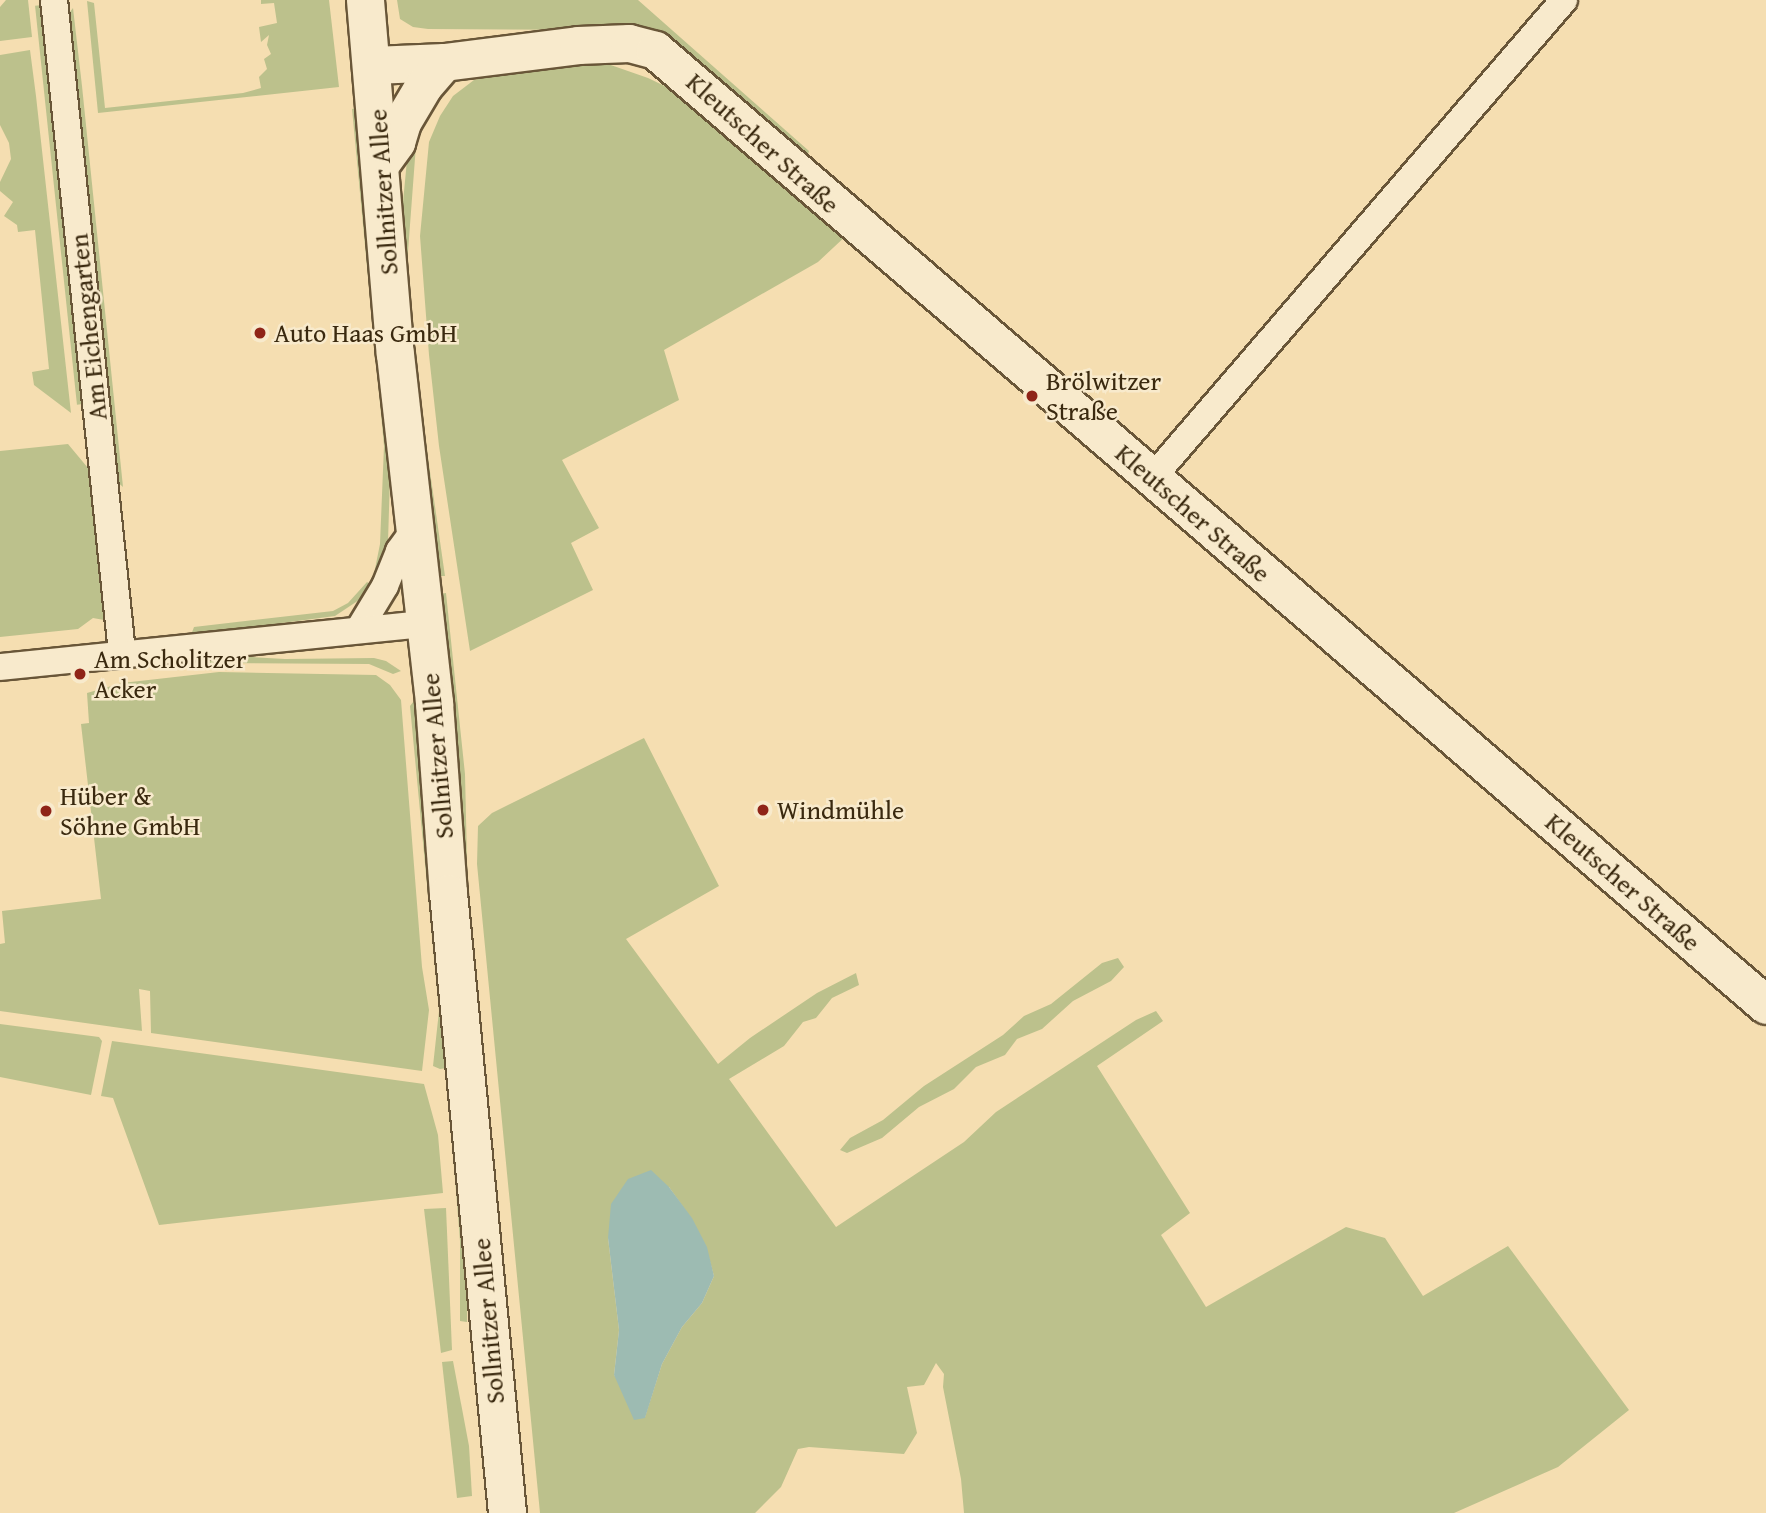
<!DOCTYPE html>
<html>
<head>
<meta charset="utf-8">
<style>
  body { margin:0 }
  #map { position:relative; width:1766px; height:1513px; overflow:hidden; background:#f5deb1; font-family:"Gentium Book Plus",serif }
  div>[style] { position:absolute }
  .green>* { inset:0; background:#bcc18c; transform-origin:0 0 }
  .water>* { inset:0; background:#9dbbb2 }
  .roads { filter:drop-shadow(2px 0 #695638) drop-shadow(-2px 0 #695638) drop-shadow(0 2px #695638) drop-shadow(0 -2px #695638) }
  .street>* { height:26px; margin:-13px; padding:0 13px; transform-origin:13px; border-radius:13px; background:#f8eacc }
  .secondary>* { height:37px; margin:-18.5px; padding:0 18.5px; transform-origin:18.5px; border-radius:18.5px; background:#f8eacc }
  .dots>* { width:19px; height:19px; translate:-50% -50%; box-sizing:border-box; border:4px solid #f8eacc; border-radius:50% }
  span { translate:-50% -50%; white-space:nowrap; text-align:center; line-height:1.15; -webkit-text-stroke:5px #f8eacc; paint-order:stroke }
  .street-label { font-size:26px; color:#3a290f }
  .poi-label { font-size:26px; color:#3a290f }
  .left { translate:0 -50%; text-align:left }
</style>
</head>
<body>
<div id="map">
  <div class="green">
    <div style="clip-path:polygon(6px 0,28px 0,32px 37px,0 41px,0 7px)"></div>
    <div style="clip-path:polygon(261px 0,329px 0,339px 87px,98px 113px,87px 1px,94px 3px,105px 108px,243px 93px,261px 88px,259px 77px,267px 69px,264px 59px,271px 54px,267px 45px,269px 35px,261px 42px,259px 27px,277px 23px,274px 3px,261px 4px)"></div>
    <div style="clip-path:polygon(397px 0,638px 0,809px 151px,807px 158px,623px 30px,428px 29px,413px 27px,400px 19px)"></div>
    <div style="left:43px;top:5px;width:401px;height:8px;rotate:84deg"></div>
    <div style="clip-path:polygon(73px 8px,82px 86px,123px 487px,115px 480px,67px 16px)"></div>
    <div style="clip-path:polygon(30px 50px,36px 96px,71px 413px,34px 385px,32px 372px,49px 369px,35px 230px,18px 232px,17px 225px,4px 216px,13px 202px,0 191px,0 182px,11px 159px,9px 143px,0 125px,0 55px)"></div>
    <div style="clip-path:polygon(587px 61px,605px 63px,648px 78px,675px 91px,683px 101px,700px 102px,718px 119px,728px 138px,751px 150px,767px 165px,777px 181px,795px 198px,849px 233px,818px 262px,664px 350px,679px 400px,562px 460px,599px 528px,571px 543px,593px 590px,470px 651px,439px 446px,429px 355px,420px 236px,429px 142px,440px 116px,453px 96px,474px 80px,504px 72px)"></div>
    <div style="clip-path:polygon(361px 107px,391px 444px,388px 542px,379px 578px,374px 574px,380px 544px,384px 446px,352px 109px)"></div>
    <div style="clip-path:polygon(422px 124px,416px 145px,407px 265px,422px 416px,445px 576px,438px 576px,399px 244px,409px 139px)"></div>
    <div style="clip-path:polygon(68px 444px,93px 474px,104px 620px,93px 618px,78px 629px,0 637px,0 451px)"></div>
    <div style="clip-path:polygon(367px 582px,373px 586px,365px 596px,335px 616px,191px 635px,194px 627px,333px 611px,348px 603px)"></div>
    <div style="clip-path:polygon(446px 593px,465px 774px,468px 903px,484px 1063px,477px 1065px,439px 594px)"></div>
    <div style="clip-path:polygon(214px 655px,285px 659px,374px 658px,386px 661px,401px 671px,393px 674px,369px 664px,197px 663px,196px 656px)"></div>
    <div style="clip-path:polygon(219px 672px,376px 675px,390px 685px,401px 700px,422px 967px,429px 1010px,422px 1071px,151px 1033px,150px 991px,139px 989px,142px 1031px,0 1011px,0 944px,5px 943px,2px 911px,101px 899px,81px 724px,89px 723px,87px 693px,122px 683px)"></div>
    <div style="clip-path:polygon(417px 697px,447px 1068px,440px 1069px,433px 1066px,439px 1011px,410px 706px)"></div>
    <div style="clip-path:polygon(evenodd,644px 738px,719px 886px,626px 939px,718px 1064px,750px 1038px,817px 993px,856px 973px,859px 985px,832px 998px,816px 1018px,803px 1022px,784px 1046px,729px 1079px,836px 1227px,964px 1142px,996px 1112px,1136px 1020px,1156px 1011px,1163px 1021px,1097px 1066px,1190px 1213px,1161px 1235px,1206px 1307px,1346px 1227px,1385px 1238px,1423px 1296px,1508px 1246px,1629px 1410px,1558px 1467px,1454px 1513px,964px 1513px,961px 1479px,943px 1387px,944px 1374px,936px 1363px,924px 1385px,907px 1387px,917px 1433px,904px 1454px,809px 1447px,798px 1449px,781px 1487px,755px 1513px,540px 1513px,477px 864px,478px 826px,492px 813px,644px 738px,669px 1187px,691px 1218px,706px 1247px,714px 1276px,702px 1303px,682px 1327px,662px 1364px,645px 1417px,614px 1375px,619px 1330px,608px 1238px,669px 1187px)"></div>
    <div style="clip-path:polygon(1118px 958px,1124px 967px,1111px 981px,1073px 1001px,1042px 1029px,1017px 1039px,1005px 1055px,976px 1067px,954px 1089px,919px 1107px,882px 1138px,847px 1153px,840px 1150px,850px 1138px,883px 1120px,924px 1086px,1003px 1035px,1024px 1016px,1051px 1004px,1102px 963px)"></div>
    <div style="clip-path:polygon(0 1024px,99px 1037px,102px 1041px,91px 1095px,0 1077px)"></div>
    <div style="clip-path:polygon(112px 1041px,424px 1084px,438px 1135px,443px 1193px,159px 1225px,113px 1098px,101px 1096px)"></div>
    <div style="clip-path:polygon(459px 1142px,468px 1259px,467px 1322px,460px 1321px,460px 1241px,452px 1143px)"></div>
    <div style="clip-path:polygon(446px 1208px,452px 1350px,441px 1353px,424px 1209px)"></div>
    <div style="clip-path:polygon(453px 1361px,469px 1446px,472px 1496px,457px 1498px,442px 1362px)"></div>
  </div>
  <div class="water">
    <div style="clip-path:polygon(651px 1170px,669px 1187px,692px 1218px,707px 1247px,714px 1276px,702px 1303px,682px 1327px,662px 1364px,645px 1418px,634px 1420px,614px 1375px,619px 1330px,608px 1238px,611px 1204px,628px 1179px)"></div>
  </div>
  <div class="roads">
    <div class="street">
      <div style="left:54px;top:0;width:657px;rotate:84.05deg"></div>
      <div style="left:1152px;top:478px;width:631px;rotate:-49.24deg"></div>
      <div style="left:359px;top:629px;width:50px;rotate:-58.8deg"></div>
      <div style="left:385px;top:586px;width:38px;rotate:-68deg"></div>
      <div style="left:399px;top:551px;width:27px;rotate:-54deg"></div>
      <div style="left:0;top:667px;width:427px;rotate:-5.8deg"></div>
    </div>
    <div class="secondary">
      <div style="left:365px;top:0;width:355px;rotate:85.2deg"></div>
      <div style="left:395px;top:354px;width:351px;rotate:83.6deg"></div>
      <div style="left:434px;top:703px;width:191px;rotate:85.8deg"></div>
      <div style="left:448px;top:893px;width:623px;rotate:84.56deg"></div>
      <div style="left:373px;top:65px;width:71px;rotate:-2.4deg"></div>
      <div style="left:444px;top:62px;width:135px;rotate:-7.2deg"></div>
      <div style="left:578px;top:45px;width:51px;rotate:-2.2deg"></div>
      <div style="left:629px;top:43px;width:27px;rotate:15deg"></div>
      <div style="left:655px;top:50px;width:1465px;rotate:40.68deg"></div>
      <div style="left:381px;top:163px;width:26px;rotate:-54deg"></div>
      <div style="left:396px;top:142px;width:21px;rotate:-73deg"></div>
      <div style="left:402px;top:122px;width:43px;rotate:-59.3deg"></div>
      <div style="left:424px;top:85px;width:30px;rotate:-49deg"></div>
    </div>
  </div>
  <div class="dots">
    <div style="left:260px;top:333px;background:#8f2418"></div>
    <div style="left:1032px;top:396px;background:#8f2418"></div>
    <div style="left:80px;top:674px;background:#8f2418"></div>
    <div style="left:763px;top:810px;background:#8f2418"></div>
    <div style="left:46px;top:811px;background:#8f2418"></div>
  </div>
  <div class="street-label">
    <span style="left:763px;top:143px;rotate:42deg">Kleutscher Straße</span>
    <span style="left:383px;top:192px;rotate:-94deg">Sollnitzer Allee</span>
    <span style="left:88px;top:327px;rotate:-96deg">Am Eichengarten</span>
    <span style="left:1193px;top:513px;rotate:41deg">Kleutscher Straße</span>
    <span style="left:437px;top:756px;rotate:-95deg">Sollnitzer Allee</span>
    <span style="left:1623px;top:882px;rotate:41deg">Kleutscher Straße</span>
    <span style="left:488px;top:1321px;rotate:-95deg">Sollnitzer Allee</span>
  </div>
  <div class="poi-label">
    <span class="left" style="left:274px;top:333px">Auto Haas GmbH</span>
    <span class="left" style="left:1046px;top:396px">Brölwitzer<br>Straße</span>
    <span class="left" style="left:94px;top:674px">Am Scholitzer<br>Acker</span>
    <span class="left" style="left:60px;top:811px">Hüber &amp;<br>Söhne GmbH</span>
    <span class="left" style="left:777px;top:810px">Windmühle</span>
  </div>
</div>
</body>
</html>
